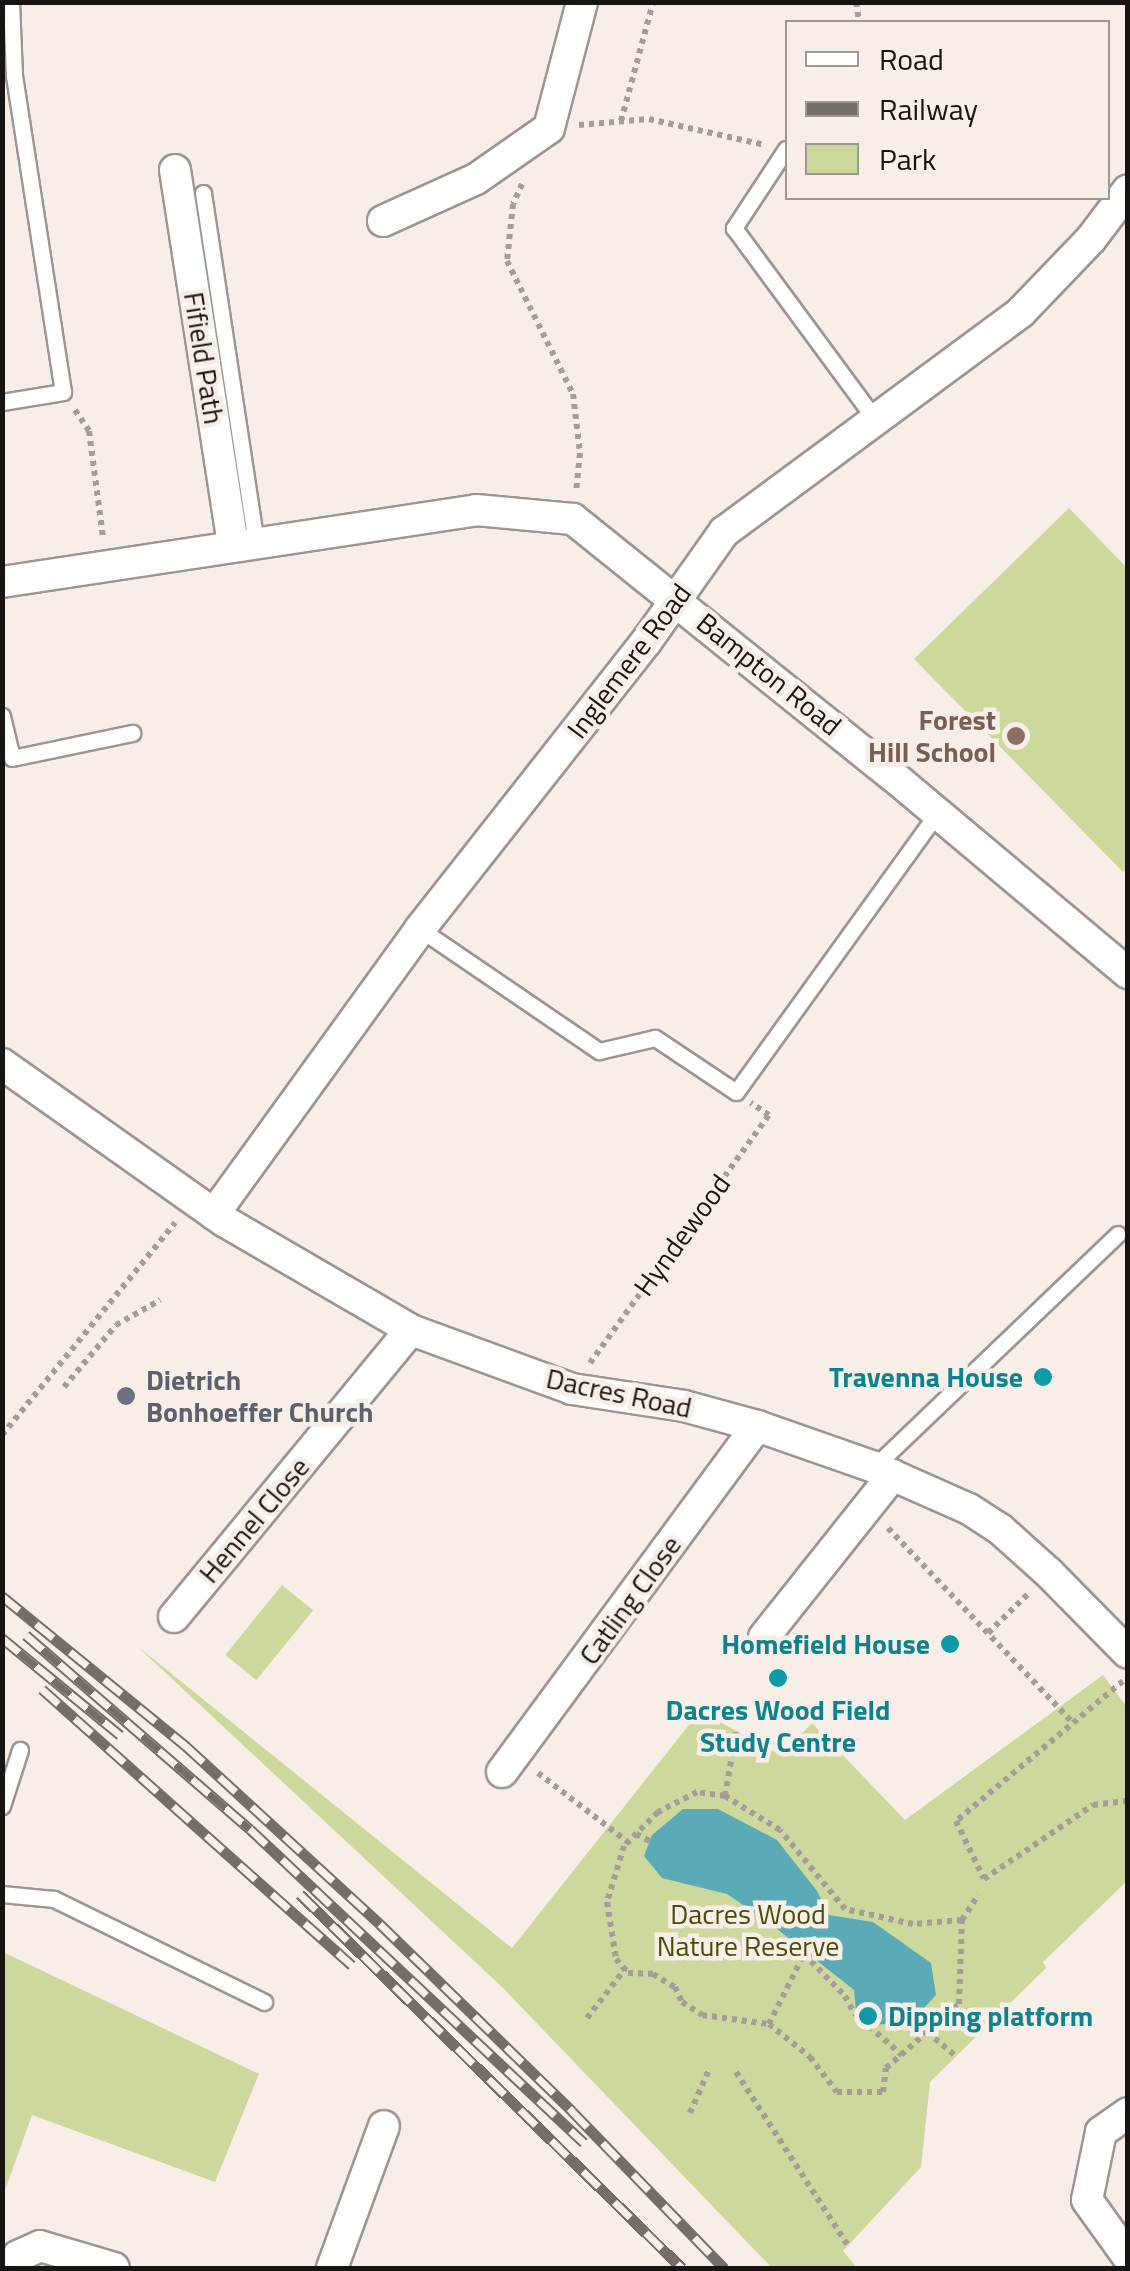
<!DOCTYPE html>
<html>
<head>
<meta charset="utf-8">
<style>
  body { margin:0 }
  #map { position:relative; width:1130px; height:2271px; overflow:hidden; background:#f8eee8; font-family:"Titillium Web",sans-serif }
  div>[style] { position:absolute }
  .green>* { inset:0; background:#cdd89d; transform-origin:0 0 }
  .water>* { inset:0; background:#5aabb7 }
  .path>* { height:6px; margin-top:-3px; transform-origin:0; background:repeating-linear-gradient(90deg,#a59d99 0 5px,transparent 0 10px) }
  .roads { filter:drop-shadow(2px 0 #9e9590) drop-shadow(-2px 0 #9e9590) drop-shadow(0 2px #9e9590) drop-shadow(0 -2px #9e9590) }
  .lane>* { height:15px; margin:-7.5px; padding:0 7.5px; transform-origin:7.5px; border-radius:7.5px; background:#fff }
  .street>* { height:30px; margin:-15px; padding:0 15px; transform-origin:15px; border-radius:15px; background:#fff }
  .rail>* { height:11px; margin-top:-5.5px; transform-origin:0; background:repeating-linear-gradient(90deg,#f8eee8 0 22px,#746e6b 0 44px); box-sizing:border-box; border-block:2px solid #746e6b }
  .dots>* { width:28px; height:28px; translate:-50% -50%; box-sizing:border-box; border:5px solid #f8eee8; border-radius:50% }
  span { translate:-50% -50%; white-space:nowrap; text-align:center; line-height:1.15; -webkit-text-stroke:9px #f8eee8; paint-order:stroke }
  .street-label { font-size:28px; color:#171412 }
  .education-label { font-size:28px; color:#785e54; font-weight:700 }
  .right { translate:-100% -50%; text-align:right }
  .culture-label { font-size:28px; color:#0d838f; font-weight:700 }
  .left { translate:0 -50%; text-align:left }
  .worship-label { font-size:28px; color:#5b616d; font-weight:700 }
  .park-label { font-size:28px; color:#464e07 }
  .frame { position:absolute; inset:0; border:5px solid #171412; pointer-events:none }
  .legend { position:absolute; left:785px; top:20px; width:325px; height:180px; box-sizing:border-box; background:#f8eee8; border:2px solid #9e9792; margin:0; padding:12px 18px; list-style:none; font-size:30px; color:#171412 }
  .legend li { display:flex; align-items:center; gap:20px; height:50px }
  .legend b { width:50px; border:2px solid #9e9792 }
</style>
</head>
<body>
<div id="map">
  <div class="green">
    <div style="clip-path:polygon(1069px 508px,1127px 568px,1128px 868px,1123px 872px,914px 659px)"></div>
    <div style="left:282px;top:1585px;width:40px;height:90px;rotate:39deg"></div>
    <div style="clip-path:polygon(137px 1646px,512px 1948px,700px 1711px,781px 1755px,812px 1723px,905px 1820px,1103px 1675px,1127px 1707px,1127px 1881px,1043px 1962px,1046px 1968px,930px 2082px,921px 2167px,843px 2251px,857px 2268px,772px 2268px,502px 1987px)"></div>
    <div style="clip-path:polygon(3px 1952px,259px 2074px,215px 2182px,32px 2115px,3px 2196px)"></div>
  </div>
  <div class="water">
    <div style="clip-path:polygon(683px 1809px,718px 1809px,777px 1840px,817px 1891px,829px 1915px,873px 1922px,931px 1963px,936px 1995px,912px 2021px,876px 2025px,856px 2011px,854px 1990px,767px 1921px,727px 1894px,662px 1878px,644px 1856px,652px 1835px)"></div>
  </div>
  <div class="path">
    <div style="left:856px;top:2px;width:20px;rotate:81deg"></div>
    <div style="left:621px;top:121px;width:123px;rotate:-74.9deg"></div>
    <div style="left:579px;top:125px;width:70px;rotate:-4.9deg"></div>
    <div style="left:649px;top:119px;width:118px;rotate:12.7deg"></div>
    <div style="left:522px;top:184px;width:22px;rotate:114deg"></div>
    <div style="left:513px;top:204px;width:57px;rotate:96deg"></div>
    <div style="left:507px;top:261px;width:148px;rotate:63.6deg"></div>
    <div style="left:573px;top:394px;width:59px;rotate:83.2deg"></div>
    <div style="left:580px;top:453px;width:40px;rotate:95.7deg"></div>
    <div style="left:75px;top:410px;width:25px;rotate:56deg"></div>
    <div style="left:89px;top:431px;width:107px;rotate:82.5deg"></div>
    <div style="left:590px;top:1363px;width:306px;rotate:-54.2deg"></div>
    <div style="left:769px;top:1115px;width:22px;rotate:-146deg"></div>
    <div style="left:64px;top:1387px;width:81px;rotate:-50deg"></div>
    <div style="left:116px;top:1325px;width:51px;rotate:-29.6deg"></div>
    <div style="left:2px;top:1435px;width:274px;rotate:-50.8deg"></div>
    <div style="left:888px;top:1528px;width:269px;rotate:46.5deg"></div>
    <div style="left:988px;top:1633px;width:59px;rotate:-44.3deg"></div>
    <div style="left:1123px;top:1681px;width:218px;rotate:140deg"></div>
    <div style="left:956px;top:1821px;width:64px;rotate:64.2deg"></div>
    <div style="left:984px;top:1879px;width:132px;rotate:-34.2deg"></div>
    <div style="left:1093px;top:1805px;width:35px;rotate:-7deg"></div>
    <div style="left:538px;top:1773px;width:113px;rotate:37.5deg"></div>
    <div style="left:725px;top:1796px;width:28px;rotate:-172deg"></div>
    <div style="left:697px;top:1792px;width:44px;rotate:152.9deg"></div>
    <div style="left:658px;top:1812px;width:48px;rotate:135deg"></div>
    <div style="left:624px;top:1846px;width:59px;rotate:106.9deg"></div>
    <div style="left:607px;top:1902px;width:58px;rotate:81deg"></div>
    <div style="left:616px;top:1959px;width:18px;rotate:49deg"></div>
    <div style="left:628px;top:1973px;width:25px;rotate:2deg"></div>
    <div style="left:653px;top:1974px;width:26px;rotate:31deg"></div>
    <div style="left:675px;top:1987px;width:17px;rotate:65deg"></div>
    <div style="left:682px;top:2002px;width:24px;rotate:33deg"></div>
    <div style="left:702px;top:2015px;width:68px;rotate:7.7deg"></div>
    <div style="left:769px;top:2024px;width:53px;rotate:38.8deg"></div>
    <div style="left:810px;top:2057px;width:44px;rotate:52.4deg"></div>
    <div style="left:837px;top:2092px;width:46px"></div>
    <div style="left:883px;top:2092px;width:24px;rotate:-83deg"></div>
    <div style="left:886px;top:2068px;width:97px;rotate:-41.2deg"></div>
    <div style="left:959px;top:2004px;width:84px;rotate:-88deg"></div>
    <div style="left:962px;top:1920px;width:49px;rotate:175.3deg"></div>
    <div style="left:913px;top:1924px;width:70px;rotate:-167.6deg"></div>
    <div style="left:845px;top:1909px;width:102px;rotate:-129.4deg"></div>
    <div style="left:780px;top:1830px;width:65px;rotate:-148.3deg"></div>
    <div style="left:725px;top:1796px;width:65px;rotate:-80.2deg"></div>
    <div style="left:636px;top:1834px;width:16px;rotate:27deg"></div>
    <div style="left:962px;top:1920px;width:30px;rotate:-57deg"></div>
    <div style="left:587px;top:2018px;width:62px;rotate:-52.2deg"></div>
    <div style="left:769px;top:2024px;width:78px;rotate:-63.4deg"></div>
    <div style="left:804px;top:1954px;width:59px;rotate:45.7deg"></div>
    <div style="left:845px;top:1996px;width:19px;rotate:62deg"></div>
    <div style="left:854px;top:2013px;width:64px;rotate:41.2deg"></div>
    <div style="left:927px;top:2032px;width:39px;rotate:40deg"></div>
    <div style="left:736px;top:2072px;width:207px;rotate:57.2deg"></div>
    <div style="left:690px;top:2113px;width:45px;rotate:-66.3deg"></div>
  </div>
  <div class="roads">
    <div class="lane">
      <div style="left:786px;top:149px;width:95px;rotate:123.4deg"></div>
      <div style="left:734px;top:228px;width:237px;rotate:53.6deg"></div>
      <div style="left:203px;top:193px;width:353px;rotate:81.4deg"></div>
      <div style="left:2px;top:402px;width:62px;rotate:-9.3deg"></div>
      <div style="left:63px;top:392px;width:320px;rotate:-98.8deg"></div>
      <div style="left:14px;top:76px;width:74px;rotate:-92.3deg"></div>
      <div style="left:2px;top:716px;width:43px;rotate:76.6deg"></div>
      <div style="left:12px;top:758px;width:123px;rotate:-11.8deg"></div>
      <div style="left:420px;top:929px;width:217px;rotate:34.3deg"></div>
      <div style="left:599px;top:1051px;width:57px;rotate:-13.1deg"></div>
      <div style="left:655px;top:1038px;width:97px;rotate:33.7deg"></div>
      <div style="left:736px;top:1092px;width:344px;rotate:-54.2deg"></div>
      <div style="left:874px;top:1467px;width:337px;rotate:-43.7deg"></div>
      <div style="left:2px;top:1806px;width:59px;rotate:-72.2deg"></div>
      <div style="left:2px;top:1894px;width:52px;rotate:5.5deg"></div>
      <div style="left:54px;top:1899px;width:234px;rotate:26.1deg"></div>
    </div>
    <div class="street">
      <div style="left:175px;top:170px;width:380px;rotate:81.2deg"></div>
      <div style="left:383px;top:221px;width:102px;rotate:-24.3deg"></div>
      <div style="left:476px;top:179px;width:89px;rotate:-34.9deg"></div>
      <div style="left:549px;top:128px;width:130px;rotate:-75.3deg"></div>
      <div style="left:2px;top:582px;width:479px;rotate:-8.6deg"></div>
      <div style="left:476px;top:510px;width:97px;rotate:5.3deg"></div>
      <div style="left:573px;top:519px;width:410px;rotate:38.8deg"></div>
      <div style="left:893px;top:776px;width:307px;rotate:40deg"></div>
      <div style="left:2px;top:1064px;width:272px;rotate:35.3deg"></div>
      <div style="left:224px;top:1221px;width:216px;rotate:30.2deg"></div>
      <div style="left:411px;top:1330px;width:171px;rotate:20.1deg"></div>
      <div style="left:572px;top:1389px;width:113px;rotate:8.6deg"></div>
      <div style="left:684px;top:1406px;width:76px;rotate:15.3deg"></div>
      <div style="left:757px;top:1426px;width:124px;rotate:19.3deg"></div>
      <div style="left:874px;top:1467px;width:104px;rotate:23.9deg"></div>
      <div style="left:969px;top:1509px;width:37px;rotate:33deg"></div>
      <div style="left:1000px;top:1529px;width:66px;rotate:41.9deg"></div>
      <div style="left:1049px;top:1573px;width:112px;rotate:45.4deg"></div>
      <div style="left:214px;top:1214px;width:352px;rotate:-54.1deg"></div>
      <div style="left:420px;top:929px;width:365px;rotate:-51.8deg"></div>
      <div style="left:646px;top:642px;width:135px;rotate:-54.7deg"></div>
      <div style="left:724px;top:532px;width:370px;rotate:-36.5deg"></div>
      <div style="left:1021px;top:312px;width:101px;rotate:-46.2deg"></div>
      <div style="left:1091px;top:239px;width:61px;rotate:-52.9deg"></div>
      <div style="left:174px;top:1617px;width:372px;rotate:-50.5deg"></div>
      <div style="left:764px;top:1637px;width:207px;rotate:-51.5deg"></div>
      <div style="left:502px;top:1772px;width:430px;rotate:-53.6deg"></div>
      <div style="left:1128px;top:2113px;width:33px;rotate:145deg"></div>
      <div style="left:1101px;top:2132px;width:69px;rotate:101.6deg"></div>
      <div style="left:1087px;top:2200px;width:70px;rotate:54.3deg"></div>
      <div style="left:9px;top:2268px;width:15px;rotate:-53deg"></div>
      <div style="left:18px;top:2256px;width:24px;rotate:-24deg"></div>
      <div style="left:40px;top:2246px;width:77px;rotate:16.6deg"></div>
      <div style="left:332px;top:2268px;width:151px;rotate:-69.9deg"></div>
    </div>
  </div>
  <div class="rail">
    <div style="left:2px;top:1596px;width:239px;rotate:39.2deg"></div>
    <div style="left:187px;top:1747px;width:262px;rotate:42.5deg"></div>
    <div style="left:380px;top:1924px;width:268px;rotate:44.2deg"></div>
    <div style="left:572px;top:2111px;width:219px;rotate:45.9deg"></div>
    <div style="left:26px;top:1635px;width:296px;rotate:40.9deg"></div>
    <div style="left:250px;top:1829px;width:458px;rotate:43.2deg"></div>
    <div style="left:2px;top:1638px;width:153px;rotate:39.4deg"></div>
    <div style="left:42px;top:1689px;width:415px;rotate:41.7deg"></div>
    <div style="left:300px;top:1894px;width:535px;rotate:44.39deg"></div>
  </div>
  <div class="dots">
    <div style="left:1016px;top:736px;background:#8d6e63"></div>
    <div style="left:1043px;top:1377px;background:#0f9aa8"></div>
    <div style="left:126px;top:1396px;background:#6b7280"></div>
    <div style="left:950px;top:1644px;background:#0f9aa8"></div>
    <div style="left:778px;top:1678px;background:#0f9aa8"></div>
    <div style="left:868px;top:2016px;background:#0f9aa8"></div>
  </div>
  <div class="street-label">
    <span style="left:204px;top:358px;rotate:81deg">Fifield Path</span>
    <span style="left:629px;top:661px;rotate:-53deg">Inglemere Road</span>
    <span style="left:769px;top:674px;rotate:39deg">Bampton Road</span>
    <span style="left:682px;top:1235px;rotate:-54deg">Hyndewood</span>
    <span style="left:619px;top:1393px;rotate:12deg">Dacres Road</span>
    <span style="left:254px;top:1520px;rotate:-50deg">Hennel Close</span>
    <span style="left:630px;top:1600px;rotate:-54deg">Catling Close</span>
  </div>
  <div class="education-label">
    <span class="right" style="left:996px;top:736px">Forest<br>Hill School</span>
  </div>
  <div class="culture-label">
    <span class="right" style="left:1023px;top:1377px">Travenna House</span>
    <span class="right" style="left:930px;top:1644px">Homefield House</span>
    <span style="left:778px;top:1726px">Dacres Wood Field<br>Study Centre</span>
    <span class="left" style="left:888px;top:2016px">Dipping platform</span>
  </div>
  <div class="worship-label">
    <span class="left" style="left:146px;top:1396px">Dietrich<br>Bonhoeffer Church</span>
  </div>
  <div class="park-label">
    <span style="left:748px;top:1930px">Dacres Wood<br>Nature Reserve</span>
  </div>
  <div class="frame"></div>
  <ul class="legend">
  <li><b style="height:12px;background:#fff"></b>Road</li>
  <li><b style="height:12px;background:#746e6b"></b>Railway</li>
  <li><b style="height:28px;background:#cdd89d"></b>Park</li>
  </ul>
</div>
</body>
</html>
